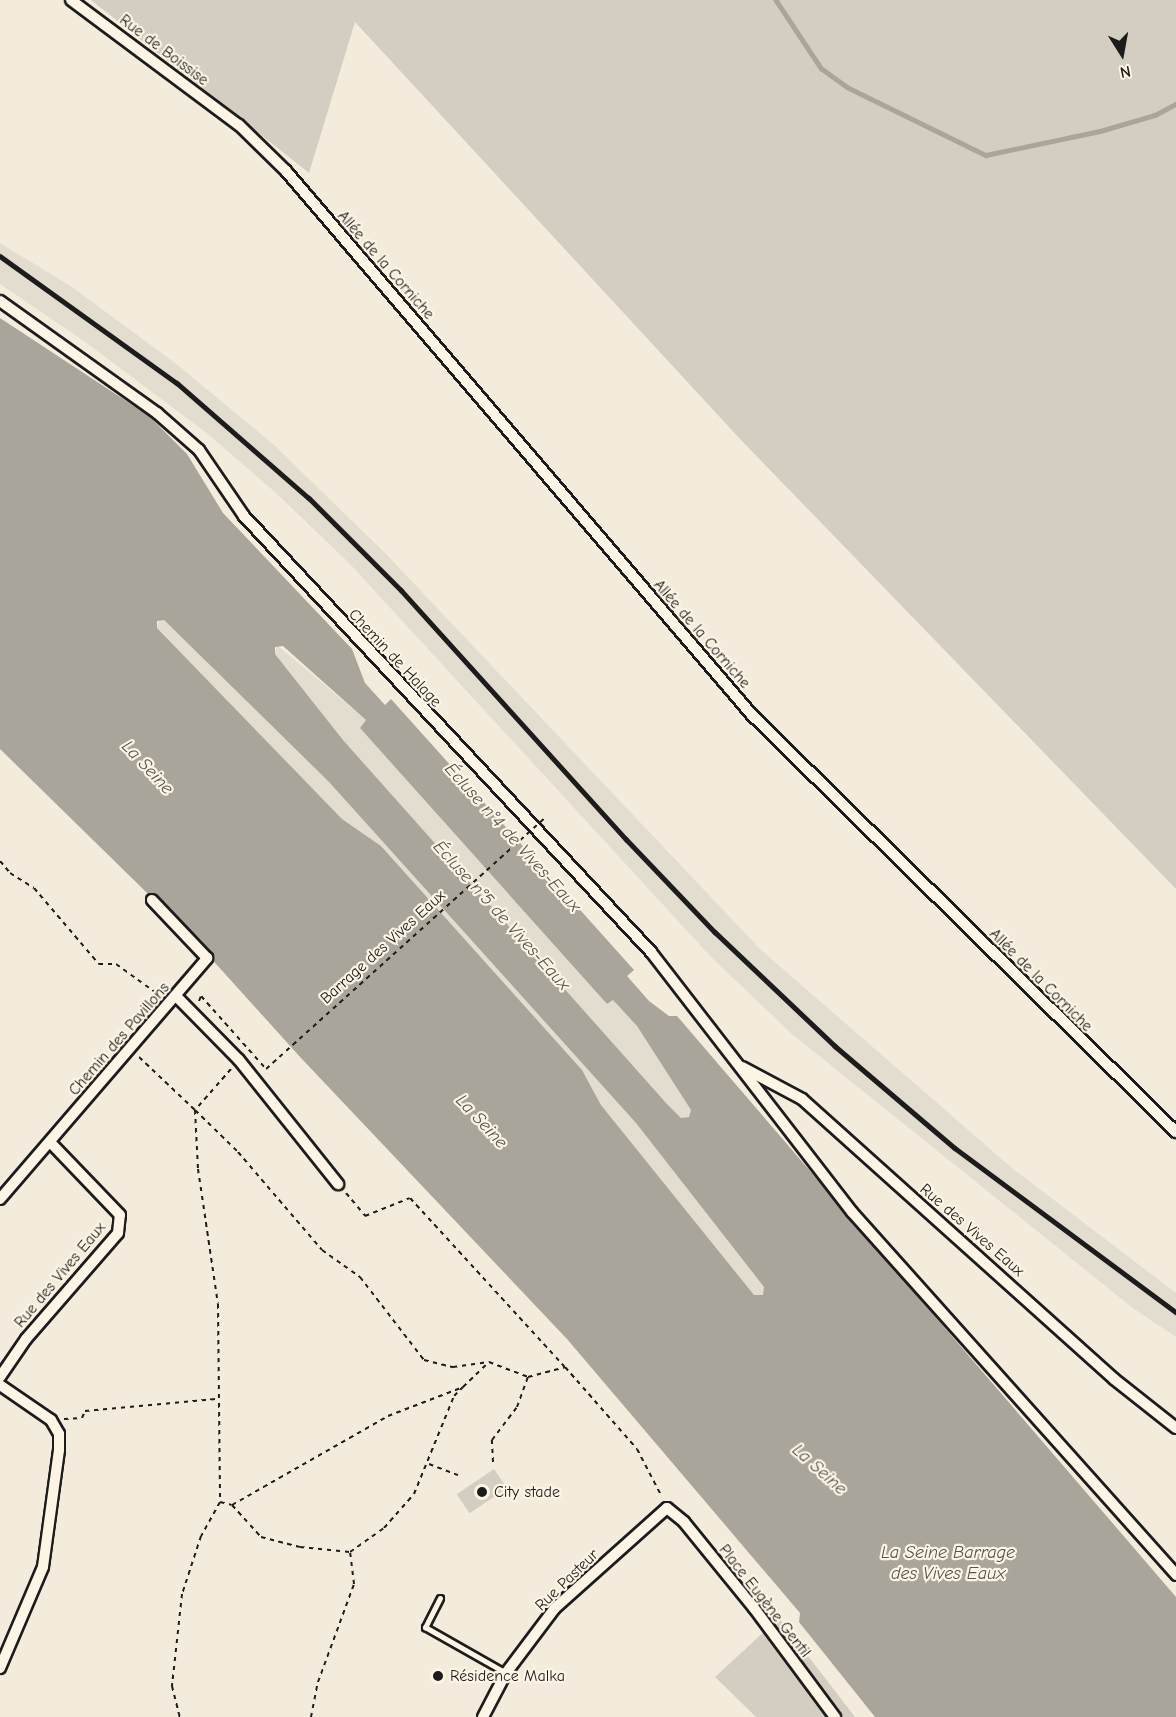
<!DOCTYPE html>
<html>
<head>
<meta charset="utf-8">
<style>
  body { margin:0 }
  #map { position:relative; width:1176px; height:1717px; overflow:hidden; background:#f3ecdd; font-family:"Comic Neue",sans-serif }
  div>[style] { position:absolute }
  .built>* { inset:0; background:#e3ddcf }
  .green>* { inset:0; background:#d3cec1; transform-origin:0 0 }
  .water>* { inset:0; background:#aaa59b }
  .stream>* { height:4.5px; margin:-2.25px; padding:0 2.25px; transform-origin:2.25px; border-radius:2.25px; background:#aaa59b }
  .path>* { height:2px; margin-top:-1px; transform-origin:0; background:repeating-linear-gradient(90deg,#1c1c1c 0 4.5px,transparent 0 9px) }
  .roads { filter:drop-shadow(2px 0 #1c1c1c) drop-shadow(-2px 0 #1c1c1c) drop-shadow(0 2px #1c1c1c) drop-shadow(0 -2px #1c1c1c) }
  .lane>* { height:5px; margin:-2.5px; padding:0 2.5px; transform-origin:2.5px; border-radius:2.5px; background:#fcf5e5 }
  .street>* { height:10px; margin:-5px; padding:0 5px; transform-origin:5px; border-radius:5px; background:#fcf5e5 }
  .rail>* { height:4.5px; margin:-2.25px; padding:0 2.25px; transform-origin:2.25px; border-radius:2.25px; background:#1c1c1c }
  .path-bridge>* { height:2px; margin-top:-1px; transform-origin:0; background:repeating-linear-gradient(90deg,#1c1c1c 0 4.5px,transparent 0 9px) }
  .dots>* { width:16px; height:16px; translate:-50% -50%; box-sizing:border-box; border:3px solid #fcf5e5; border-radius:50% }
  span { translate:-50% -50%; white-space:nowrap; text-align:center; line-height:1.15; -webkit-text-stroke:4.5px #fcf5e5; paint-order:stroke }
  .street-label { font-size:16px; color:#1c1c1c }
  .poi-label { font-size:16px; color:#1c1c1c }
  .left { translate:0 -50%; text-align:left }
  .water-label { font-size:18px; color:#55534f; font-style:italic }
  .north { position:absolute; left:1092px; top:24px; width:60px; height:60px; -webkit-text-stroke:4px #fcf5e5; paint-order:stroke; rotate:169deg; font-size:16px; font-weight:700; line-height:24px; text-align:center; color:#1c1c1c }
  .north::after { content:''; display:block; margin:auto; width:21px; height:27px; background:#1c1c1c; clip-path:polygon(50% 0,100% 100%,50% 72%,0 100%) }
</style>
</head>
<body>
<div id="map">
  <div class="built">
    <div style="clip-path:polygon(0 243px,72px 287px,175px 363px,273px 444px,385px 553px,761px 950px,1012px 1168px,1176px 1293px,1176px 1337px,1134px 1309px,792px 1034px,712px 958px,350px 564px,276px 493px,208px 434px,84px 341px,0 284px)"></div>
    <div style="clip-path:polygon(159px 619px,164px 620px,329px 782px,636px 1123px,764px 1287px,763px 1295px,754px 1295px,601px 1105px,582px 1070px,381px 846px,342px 819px,157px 628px)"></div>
    <div style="clip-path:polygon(277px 645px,366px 720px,360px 728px,607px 1004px,613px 1000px,637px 1026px,691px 1110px,689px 1117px,681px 1118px,667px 1104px,343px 740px,275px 654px)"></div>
  </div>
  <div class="green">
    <div style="clip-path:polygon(91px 0,1176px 0,1176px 889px,741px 440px,355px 22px,309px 173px)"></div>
    <div style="left:494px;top:1469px;width:23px;height:45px;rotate:56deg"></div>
    <div style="clip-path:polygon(779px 1618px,855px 1717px,756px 1717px,715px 1677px)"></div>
  </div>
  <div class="water">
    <div style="clip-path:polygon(evenodd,0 318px,149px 416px,187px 454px,223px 513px,352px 649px,365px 683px,385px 705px,391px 699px,634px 970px,627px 976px,649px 1001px,669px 1016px,677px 1016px,1176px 1597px,1176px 1717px,875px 1717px,799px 1622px,800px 1613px,567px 1339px,301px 1058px,189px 934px,0 749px,0 318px,164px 620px,329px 782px,636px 1123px,764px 1287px,763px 1295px,754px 1295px,601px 1105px,582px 1070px,381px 846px,342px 819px,157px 628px,157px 621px,164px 620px,0 318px,283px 646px,366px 720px,360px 728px,607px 1004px,613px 1000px,637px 1026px,691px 1110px,689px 1117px,681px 1118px,667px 1104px,343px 740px,275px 654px,275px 647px,283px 646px)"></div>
  </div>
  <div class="stream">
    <div style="left:776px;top:0;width:82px;rotate:56.5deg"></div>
    <div style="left:821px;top:68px;width:32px;rotate:36deg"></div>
    <div style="left:847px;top:87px;width:155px;rotate:26.1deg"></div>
    <div style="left:986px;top:155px;width:116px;rotate:-11.9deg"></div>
    <div style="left:1100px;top:131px;width:57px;rotate:-16.2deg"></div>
    <div style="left:1155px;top:115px;width:24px;rotate:-28deg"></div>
  </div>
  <div class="path">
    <div style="left:0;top:861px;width:16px;rotate:50deg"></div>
    <div style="left:10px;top:873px;width:28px;rotate:32deg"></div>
    <div style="left:34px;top:888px;width:100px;rotate:49.5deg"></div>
    <div style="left:99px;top:964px;width:17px"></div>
    <div style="left:116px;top:964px;width:53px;rotate:35.8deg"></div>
    <div style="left:199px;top:1001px;width:5px;rotate:-68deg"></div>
    <div style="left:201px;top:996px;width:98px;rotate:48.3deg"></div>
    <div style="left:139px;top:1057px;width:77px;rotate:43.4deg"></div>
    <div style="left:195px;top:1110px;width:59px;rotate:87.1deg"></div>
    <div style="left:198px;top:1169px;width:136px;rotate:81.6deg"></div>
    <div style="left:218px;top:1304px;width:198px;rotate:89.4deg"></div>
    <div style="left:220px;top:1502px;width:39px;rotate:119deg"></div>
    <div style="left:201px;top:1536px;width:61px;rotate:108.1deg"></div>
    <div style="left:182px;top:1594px;width:93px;rotate:96.2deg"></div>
    <div style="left:172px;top:1686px;width:32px;rotate:76deg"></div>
    <div style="left:231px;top:1069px;width:55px;rotate:131.3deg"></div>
    <div style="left:195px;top:1110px;width:60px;rotate:44.3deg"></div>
    <div style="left:238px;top:1152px;width:129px;rotate:49.4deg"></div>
    <div style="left:322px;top:1250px;width:47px;rotate:35.4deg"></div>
    <div style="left:360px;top:1277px;width:105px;rotate:52.4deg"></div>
    <div style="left:424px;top:1360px;width:30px;rotate:14deg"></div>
    <div style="left:453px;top:1367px;width:36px;rotate:-8deg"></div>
    <div style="left:489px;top:1362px;width:42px;rotate:21deg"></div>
    <div style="left:528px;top:1377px;width:38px;rotate:-15deg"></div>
    <div style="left:565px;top:1367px;width:109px;rotate:48.7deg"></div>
    <div style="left:637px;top:1449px;width:54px;rotate:62.5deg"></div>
    <div style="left:346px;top:1193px;width:30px;rotate:50deg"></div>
    <div style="left:365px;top:1216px;width:48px;rotate:-21.8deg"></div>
    <div style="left:410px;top:1198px;width:229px;rotate:47.5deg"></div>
    <div style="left:64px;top:1419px;width:18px;rotate:-3deg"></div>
    <div style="left:82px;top:1418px;width:8px;rotate:-67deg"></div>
    <div style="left:85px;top:1411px;width:134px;rotate:-5.2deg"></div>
    <div style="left:493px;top:1462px;width:22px;rotate:-93deg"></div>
    <div style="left:492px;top:1440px;width:41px;rotate:-52.9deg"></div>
    <div style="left:517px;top:1407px;width:32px;rotate:-70deg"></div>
    <div style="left:429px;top:1464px;width:31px;rotate:21deg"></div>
    <div style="left:220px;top:1502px;width:12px;rotate:14deg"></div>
    <div style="left:232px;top:1505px;width:43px;rotate:47.8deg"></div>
    <div style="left:261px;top:1537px;width:40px;rotate:14.4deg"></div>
    <div style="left:300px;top:1547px;width:50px;rotate:5.7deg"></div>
    <div style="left:232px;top:1505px;width:180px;rotate:-29.7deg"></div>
    <div style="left:388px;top:1416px;width:80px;rotate:-21.1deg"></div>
    <div style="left:463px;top:1387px;width:36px;rotate:-44deg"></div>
    <div style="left:311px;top:1717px;width:36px;rotate:-79deg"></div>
    <div style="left:318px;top:1682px;width:104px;rotate:-69.8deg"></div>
    <div style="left:354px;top:1584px;width:32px;rotate:-97deg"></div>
    <div style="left:350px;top:1552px;width:42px;rotate:-35.2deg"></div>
    <div style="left:384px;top:1528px;width:45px;rotate:-48.6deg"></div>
    <div style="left:414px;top:1494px;width:106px;rotate:-67.8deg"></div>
    <div style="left:454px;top:1396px;width:13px;rotate:-45deg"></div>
  </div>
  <div class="roads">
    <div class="lane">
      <div style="left:440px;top:1598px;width:33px;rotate:117deg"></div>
      <div style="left:425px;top:1627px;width:93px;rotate:29.6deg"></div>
    </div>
    <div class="street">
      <div style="left:71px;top:0;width:209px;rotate:36.7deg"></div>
      <div style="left:239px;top:125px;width:66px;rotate:44.4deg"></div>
      <div style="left:286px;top:171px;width:716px;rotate:49.42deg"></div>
      <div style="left:752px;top:715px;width:595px;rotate:44.52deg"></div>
      <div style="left:0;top:301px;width:193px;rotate:35.5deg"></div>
      <div style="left:157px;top:413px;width:56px;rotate:41.4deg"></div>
      <div style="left:199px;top:450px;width:80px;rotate:55.7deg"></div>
      <div style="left:244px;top:516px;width:596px;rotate:46.97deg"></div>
      <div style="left:651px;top:952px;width:329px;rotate:52.3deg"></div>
      <div style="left:852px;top:1212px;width:487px;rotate:48.2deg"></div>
      <div style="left:177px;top:997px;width:88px;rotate:45.5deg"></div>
      <div style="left:239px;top:1060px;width:159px;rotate:51.4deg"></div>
      <div style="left:742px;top:1067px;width:68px;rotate:28.1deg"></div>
      <div style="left:802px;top:1099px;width:419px;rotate:41.9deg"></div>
      <div style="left:1114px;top:1379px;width:79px;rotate:38.3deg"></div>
      <div style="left:0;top:1199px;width:318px;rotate:-49.3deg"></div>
      <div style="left:207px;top:958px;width:80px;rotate:-133.5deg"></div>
      <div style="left:0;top:1377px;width:46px;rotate:-55.6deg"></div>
      <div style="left:26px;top:1339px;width:140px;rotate:-49deg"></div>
      <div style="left:118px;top:1233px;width:18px;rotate:-84deg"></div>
      <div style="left:120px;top:1215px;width:101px;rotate:-133.8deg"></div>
      <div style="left:0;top:1385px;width:62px;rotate:34.5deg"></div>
      <div style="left:51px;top:1420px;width:16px;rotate:60deg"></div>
      <div style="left:59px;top:1434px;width:16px;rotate:90deg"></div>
      <div style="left:59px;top:1450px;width:118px;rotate:97.8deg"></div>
      <div style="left:43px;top:1567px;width:110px;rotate:113.1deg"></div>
      <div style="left:483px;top:1717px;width:50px;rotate:-62.4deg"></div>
      <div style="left:506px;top:1673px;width:81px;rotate:-53deg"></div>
      <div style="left:555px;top:1608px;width:150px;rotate:-41.8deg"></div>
      <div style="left:667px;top:1508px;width:22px;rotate:39deg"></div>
      <div style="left:684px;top:1522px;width:111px;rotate:50.9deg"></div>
      <div style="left:754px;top:1608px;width:136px;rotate:53.4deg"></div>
    </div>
  </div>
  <div class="rail">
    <div style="left:0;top:256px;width:218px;rotate:35.7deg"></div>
    <div style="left:177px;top:383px;width:175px;rotate:41.1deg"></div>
    <div style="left:309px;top:498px;width:130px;rotate:45deg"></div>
    <div style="left:401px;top:590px;width:336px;rotate:47.9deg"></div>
    <div style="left:626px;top:839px;width:129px;rotate:46.3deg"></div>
    <div style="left:715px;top:932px;width:166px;rotate:43.5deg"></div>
    <div style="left:835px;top:1046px;width:157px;rotate:40.4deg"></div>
    <div style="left:955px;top:1148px;width:275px;rotate:36.6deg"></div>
  </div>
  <div class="path-bridge">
    <div style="left:266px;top:1069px;width:374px;rotate:-42deg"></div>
  </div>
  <div class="dots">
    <div style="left:482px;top:1492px;background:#1c1c1c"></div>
    <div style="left:438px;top:1676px;background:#1c1c1c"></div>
  </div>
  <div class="street-label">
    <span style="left:164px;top:50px;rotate:37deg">Rue de Boissise</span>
    <span style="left:386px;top:265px;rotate:49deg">Allée de la Corniche</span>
    <span style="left:702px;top:634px;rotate:49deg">Allée de la Corniche</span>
    <span style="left:395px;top:658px;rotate:47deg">Chemin de Halage</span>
    <span style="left:383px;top:947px;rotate:-42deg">Barrage des Vives Eaux</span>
    <span style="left:1041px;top:980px;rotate:45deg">Allée de la Corniche</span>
    <span style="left:119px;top:1039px;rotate:-49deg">Chemin des Pavillons</span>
    <span style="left:972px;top:1230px;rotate:41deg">Rue des Vives Eaux</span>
    <span style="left:60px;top:1275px;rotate:-50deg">Rue des Vives Eaux</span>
    <span style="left:567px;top:1580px;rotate:-44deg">Rue Pasteur</span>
    <span style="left:765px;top:1601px;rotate:52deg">Place Eugène Gentil</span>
  </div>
  <div class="poi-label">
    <span class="left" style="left:494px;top:1492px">City stade</span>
    <span class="left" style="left:450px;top:1676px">Résidence Malka</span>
  </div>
  <div class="water-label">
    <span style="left:147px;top:768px;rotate:47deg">La Seine</span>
    <span style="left:512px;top:838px;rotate:48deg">Écluse n°4 de Vives-Eaux</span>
    <span style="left:501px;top:916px;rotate:48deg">Écluse n°5 de Vives-Eaux</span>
    <span style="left:481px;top:1122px;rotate:47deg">La Seine</span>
    <span style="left:819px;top:1470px;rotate:42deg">La Seine</span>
    <span style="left:948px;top:1564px">La Seine Barrage<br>des Vives Eaux</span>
  </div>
  <div class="north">N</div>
</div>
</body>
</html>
